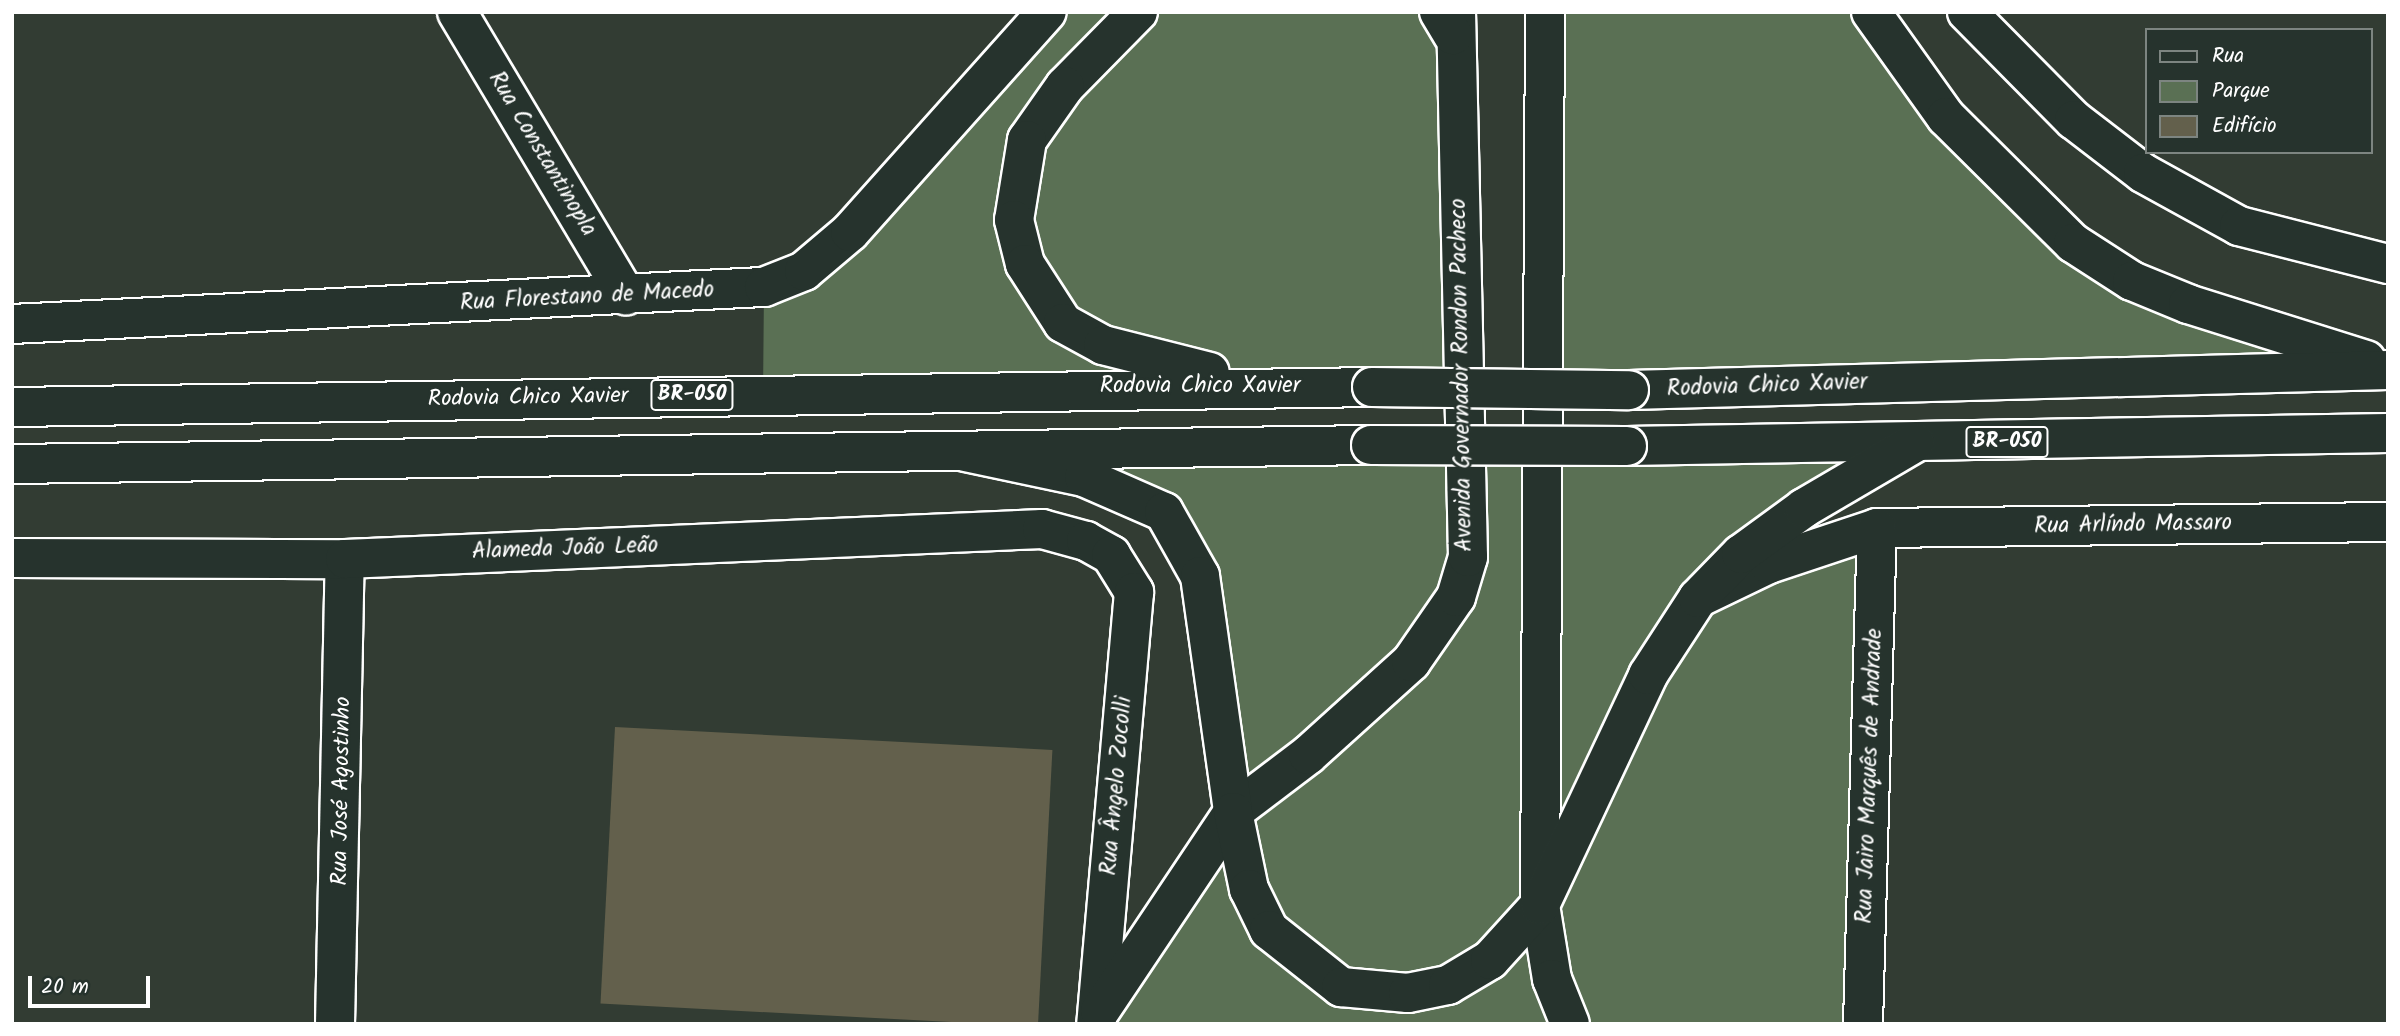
<!DOCTYPE html>
<html>
<head>
<meta charset="utf-8">
<style>
  body { margin:0 }
  #map { position:relative; width:2400px; height:1036px; overflow:hidden; background:#323c33; font-family:Kalam,sans-serif }
  div>[style] { position:absolute }
  .green>* { inset:0; background:#5a7054 }
  .building>* { inset:0; background:#63604c; transform-origin:0 0 }
  .roads { filter:drop-shadow(2px 0 #fff) drop-shadow(-2px 0 #fff) drop-shadow(0 2px #fff) drop-shadow(0 -2px #fff) }
  .street>* { height:38px; margin:-19px; padding:0 19px; transform-origin:19px; border-radius:19px; background:#26332d }
  .secondary>* { height:38px; margin:-19px; padding:0 19px; transform-origin:19px; border-radius:19px; background:#26332d }
  .primary>* { height:38px; margin:-19px; padding:0 19px; transform-origin:19px; border-radius:19px; background:#26332d }
  .highway>* { height:38px; margin:-19px; padding:0 19px; transform-origin:19px; border-radius:19px; background:#26332d }
  .bridges { filter:drop-shadow(2px 0 #fff) drop-shadow(-2px 0 #fff) drop-shadow(0 2px #fff) drop-shadow(0 -2px #fff) }
  .highway-bridge>* { height:38px; margin:-19px; padding:0 19px; transform-origin:19px; border-radius:19px; background:#26332d }
  span { translate:-50% -50%; white-space:nowrap; text-align:center; line-height:1.15; -webkit-text-stroke:5px #26332d; paint-order:stroke }
  .shield-label span { padding:2px 5px; background:#26332d; border:2px solid; border-radius:5px; -webkit-text-stroke-width:0 }
  .shield-label { font-size:21px; color:#fff; font-weight:700 }
  .street-label { font-size:23px; color:#fff }
  .frame { position:absolute; inset:0; border:14px solid #fff; pointer-events:none }
  .legend { position:absolute; left:2145px; top:28px; width:228px; height:126px; box-sizing:border-box; background:#26332d; border:2px solid #7d8581; margin:0; padding:9px 12px; list-style:none; font-size:21px; color:#fff }
  .legend li { display:flex; align-items:center; gap:14px; height:35px }
  .legend b { width:35px; border:2px solid #7d8581 }
  .scale { position:absolute; left:28px; top:976px; width:122px; height:32px; box-sizing:border-box; border:4px solid #fff; border-top:0; padding-left:9px; font-size:21px; line-height:24px; white-space:nowrap; color:#fff; -webkit-text-stroke:5px #26332d; paint-order:stroke }
</style>
</head>
<body>
<div id="map">
  <div class="green">
    <div style="clip-path:polygon(1047px 12px,1456px 12px,1465px 388px,763px 394px,764px 287px,804px 271px)"></div>
    <div style="clip-path:polygon(1545px 12px,1871px 12px,2073px 243px,2388px 367px,1539px 389px)"></div>
    <div style="clip-path:polygon(1915px 443px,1741px 554px,1877px 528px,1863px 1024px,1096px 1024px,1232px 812px,1200px 576px,1164px 512px,965px 452px)"></div>
  </div>
  <div class="building">
    <div style="left:615px;top:727px;width:438px;height:277px;rotate:3deg"></div>
  </div>
  <div class="roads">
    <div class="street">
      <div style="left:457px;top:12px;width:330px;rotate:59.2deg"></div>
      <div style="left:1967px;top:12px;width:152px;rotate:45.3deg"></div>
      <div style="left:2074px;top:120px;width:87px;rotate:37.5deg"></div>
      <div style="left:2143px;top:173px;width:110px;rotate:28.9deg"></div>
      <div style="left:2239px;top:226px;width:154px;rotate:14.3deg"></div>
      <div style="left:1700px;top:597px;width:76px;rotate:-25.6deg"></div>
      <div style="left:1769px;top:564px;width:114px;rotate:-18.4deg"></div>
      <div style="left:1877px;top:528px;width:511px;rotate:-0.67deg"></div>
      <div style="left:335px;top:1024px;width:465px;rotate:-88.8deg"></div>
      <div style="left:1863px;top:1024px;width:496px;rotate:-88.4deg"></div>
    </div>
    <div class="secondary">
      <div style="left:12px;top:324px;width:753px;rotate:-2.82deg"></div>
      <div style="left:764px;top:287px;width:43px;rotate:-21.8deg"></div>
      <div style="left:804px;top:271px;width:60px;rotate:-40.3deg"></div>
      <div style="left:850px;top:232px;width:295px;rotate:-48.2deg"></div>
      <div style="left:12px;top:558px;width:333px;rotate:0.2deg"></div>
      <div style="left:345px;top:559px;width:698px;rotate:-2.46deg"></div>
      <div style="left:1042px;top:529px;width:46px;rotate:15.3deg"></div>
      <div style="left:1086px;top:541px;width:29px;rotate:29deg"></div>
      <div style="left:1111px;top:555px;width:44px;rotate:58.1deg"></div>
      <div style="left:1134px;top:592px;width:434px;rotate:95deg"></div>
      <div style="left:1540px;top:905px;width:75px;rotate:80.8deg"></div>
      <div style="left:1552px;top:979px;width:48px;rotate:68.2deg"></div>
      <div style="left:1100px;top:1011px;width:239px;rotate:-56.2deg"></div>
    </div>
    <div class="primary">
      <div style="left:1233px;top:812px;width:94px;rotate:-37.2deg"></div>
      <div style="left:1308px;top:755px;width:139px;rotate:-42.1deg"></div>
      <div style="left:1411px;top:662px;width:79px;rotate:-55.3deg"></div>
      <div style="left:1456px;top:597px;width:42px;rotate:-73.3deg"></div>
      <div style="left:1468px;top:557px;width:545px;rotate:-91.26deg"></div>
      <div style="left:1540px;top:905px;width:893px;rotate:-89.68deg"></div>
    </div>
    <div class="highway">
      <div style="left:1138px;top:12px;width:104px;rotate:134.6deg"></div>
      <div style="left:1065px;top:86px;width:66px;rotate:125.1deg"></div>
      <div style="left:1027px;top:140px;width:81px;rotate:99.2deg"></div>
      <div style="left:1014px;top:220px;width:45px;rotate:76deg"></div>
      <div style="left:1025px;top:264px;width:70px;rotate:57.2deg"></div>
      <div style="left:1063px;top:323px;width:46px;rotate:28.8deg"></div>
      <div style="left:1103px;top:345px;width:110px;rotate:14.2deg"></div>
      <div style="left:1439px;top:12px;width:27px;rotate:59deg"></div>
      <div style="left:1871px;top:12px;width:129px;rotate:54.5deg"></div>
      <div style="left:1946px;top:117px;width:179px;rotate:44.8deg"></div>
      <div style="left:2073px;top:243px;width:70px;rotate:32.8deg"></div>
      <div style="left:2132px;top:281px;width:61px;rotate:22.3deg"></div>
      <div style="left:2188px;top:304px;width:187px;rotate:17.5deg"></div>
      <div style="left:1629px;top:390px;width:759px;rotate:-1.51deg"></div>
      <div style="left:12px;top:407px;width:1360px;rotate:-0.84deg"></div>
      <div style="left:1627px;top:446px;width:761px;rotate:-0.98deg"></div>
      <div style="left:965px;top:452px;width:122px;rotate:11.9deg"></div>
      <div style="left:1084px;top:477px;width:87px;rotate:23.6deg"></div>
      <div style="left:1164px;top:512px;width:73px;rotate:60.6deg"></div>
      <div style="left:1200px;top:576px;width:238px;rotate:82deg"></div>
      <div style="left:1233px;top:812px;width:79px;rotate:78.3deg"></div>
      <div style="left:1249px;top:889px;width:46px;rotate:64deg"></div>
      <div style="left:1269px;top:930px;width:92px;rotate:38.4deg"></div>
      <div style="left:1341px;top:987px;width:67px;rotate:5.1deg"></div>
      <div style="left:1408px;top:993px;width:41px;rotate:-11.3deg"></div>
      <div style="left:1448px;top:985px;width:49px;rotate:-30.8deg"></div>
      <div style="left:1490px;top:960px;width:74px;rotate:-47.7deg"></div>
      <div style="left:1540px;top:905px;width:254px;rotate:-64.8deg"></div>
      <div style="left:1648px;top:675px;width:92px;rotate:-57deg"></div>
      <div style="left:1698px;top:598px;width:62px;rotate:-45.7deg"></div>
      <div style="left:1741px;top:554px;width:78px;rotate:-36.1deg"></div>
      <div style="left:1804px;top:508px;width:129px;rotate:-30.4deg"></div>
      <div style="left:12px;top:464px;width:1359px;rotate:-0.8deg"></div>
    </div>
  </div>
  <div class="bridges">
    <div class="highway-bridge">
      <div style="left:1372px;top:387px;width:257px;rotate:0.7deg"></div>
      <div style="left:1371px;top:445px;width:256px;rotate:0.2deg"></div>
    </div>
  </div>
  <div class="shield-label">
    <span style="left:692px;top:395px">BR-050</span>
    <span style="left:2007px;top:442px">BR-050</span>
  </div>
  <div class="street-label">
    <span style="left:542px;top:154px;rotate:59deg">Rua Constantinopla</span>
    <span style="left:587px;top:297px;rotate:-3deg">Rua Florestano de Macedo</span>
    <span style="left:1462px;top:375px;rotate:-91deg">Avenida Governador Rondon Pacheco</span>
    <span style="left:1200px;top:386px">Rodovia Chico Xavier</span>
    <span style="left:1767px;top:386px;rotate:-2deg">Rodovia Chico Xavier</span>
    <span style="left:528px;top:398px;rotate:-1deg">Rodovia Chico Xavier</span>
    <span style="left:2133px;top:525px;rotate:-1deg">Rua Arlíndo Massaro</span>
    <span style="left:565px;top:549px;rotate:-2deg">Alameda João Leão</span>
    <span style="left:1870px;top:776px;rotate:-88deg">Rua Jairo Marquês de Andrade</span>
    <span style="left:1117px;top:786px;rotate:-85deg">Rua Ângelo Zocolli</span>
    <span style="left:342px;top:791px;rotate:-89deg">Rua José Agostinho</span>
  </div>
  <div class="frame"></div>
  <ul class="legend">
  <li><b style="height:9px;background:#26332d"></b>Rua</li>
  <li><b style="height:19px;background:#5a7054"></b>Parque</li>
  <li><b style="height:19px;background:#63604c"></b>Edifício</li>
  </ul>
  <div class="scale">20 m</div>
</div>
</body>
</html>
